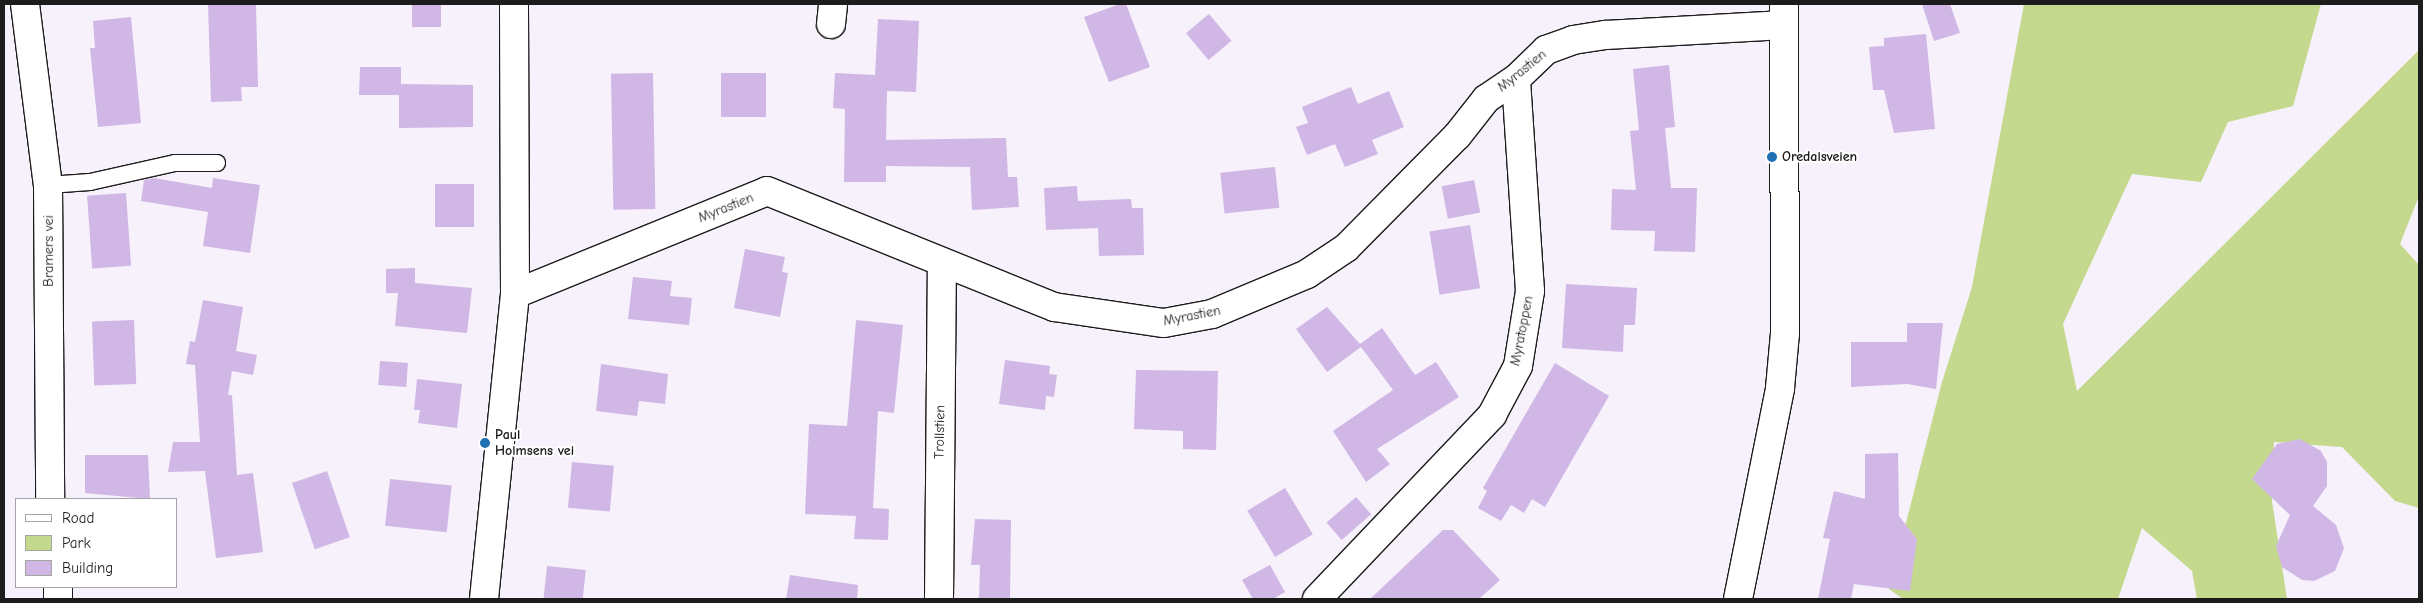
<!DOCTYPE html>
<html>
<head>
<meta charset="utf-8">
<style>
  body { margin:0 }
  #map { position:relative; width:2423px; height:603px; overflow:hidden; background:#f6f1fa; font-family:"Comic Neue",sans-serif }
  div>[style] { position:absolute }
  .green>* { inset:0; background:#c4d98e }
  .building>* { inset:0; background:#d0b7e6; transform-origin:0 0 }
  .roads { filter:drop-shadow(1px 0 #1c1c1c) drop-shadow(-1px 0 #1c1c1c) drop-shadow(0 1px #1c1c1c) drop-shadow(0 -1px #1c1c1c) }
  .lane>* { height:16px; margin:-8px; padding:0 8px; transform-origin:8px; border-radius:8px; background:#fff }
  .street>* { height:28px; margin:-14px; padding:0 14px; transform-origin:14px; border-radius:14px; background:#fff }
  .dots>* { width:14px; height:14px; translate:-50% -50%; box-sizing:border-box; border:2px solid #fff; border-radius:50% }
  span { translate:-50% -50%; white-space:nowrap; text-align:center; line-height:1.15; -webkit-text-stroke:4px #fff; paint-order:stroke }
  .street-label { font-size:14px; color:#1c1c1c }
  .poi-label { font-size:14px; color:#1c1c1c; font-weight:700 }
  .left { translate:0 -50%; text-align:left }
  .frame { position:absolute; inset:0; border:5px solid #1c1c1c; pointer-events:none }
  .legend { position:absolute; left:15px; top:498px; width:162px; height:90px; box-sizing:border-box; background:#fff; border:1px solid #a4a4a4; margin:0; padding:6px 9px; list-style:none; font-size:15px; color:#1c1c1c }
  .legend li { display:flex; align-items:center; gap:10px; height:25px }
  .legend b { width:25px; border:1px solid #a4a4a4 }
</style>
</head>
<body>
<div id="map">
  <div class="green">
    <div style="clip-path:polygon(2024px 4px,2321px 4px,2293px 106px,2228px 122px,2201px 182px,2132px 174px,2063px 324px,2077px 391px,2419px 50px,2419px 196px,2400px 244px,2419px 265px,2419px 508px,2395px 501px,2342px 447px,2274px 442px,2272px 501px,2287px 599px,2197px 599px,2192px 571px,2142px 528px,2118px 599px,1903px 599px,1889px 589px,1942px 382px,1972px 287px)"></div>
  </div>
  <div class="building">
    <div style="clip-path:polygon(208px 4px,256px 4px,258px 87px,241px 87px,242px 101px,211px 102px)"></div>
    <div style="left:412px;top:4px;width:29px;height:23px"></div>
    <div style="clip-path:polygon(1120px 4px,1126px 4px,1150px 67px,1109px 82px,1084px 17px)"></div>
    <div style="clip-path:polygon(1922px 4px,1950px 4px,1960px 33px,1934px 41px)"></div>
    <div style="left:1209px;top:14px;width:35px;height:30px;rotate:50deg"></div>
    <div style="clip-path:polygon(131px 17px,141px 123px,98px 127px,90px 48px,95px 48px,93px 21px)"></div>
    <div style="clip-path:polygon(878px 19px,919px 21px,916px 92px,887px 91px,886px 140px,1006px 138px,1008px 177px,1017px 177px,1019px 207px,972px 210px,970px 167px,886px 166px,886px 182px,844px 182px,845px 109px,833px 108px,835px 73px,875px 75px)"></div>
    <div style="clip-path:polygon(1926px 34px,1935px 129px,1894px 133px,1884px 90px,1873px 90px,1869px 47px,1884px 46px,1884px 38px)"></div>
    <div style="clip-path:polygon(1669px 65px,1675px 127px,1665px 128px,1671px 188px,1697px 188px,1695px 252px,1654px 251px,1655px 231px,1611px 230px,1612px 189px,1636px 190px,1630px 131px,1639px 130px,1633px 69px)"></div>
    <div style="clip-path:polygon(360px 67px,401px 67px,401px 84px,473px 85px,473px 127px,399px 128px,399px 95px,359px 95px)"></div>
    <div style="left:653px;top:73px;width:136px;height:42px;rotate:89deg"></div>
    <div style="left:721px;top:73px;width:45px;height:44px"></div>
    <div style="clip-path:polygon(1351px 87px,1358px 104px,1389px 91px,1404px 127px,1372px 140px,1378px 154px,1345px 167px,1335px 144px,1307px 155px,1296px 127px,1308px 123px,1302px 107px)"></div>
    <div style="left:1275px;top:167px;width:41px;height:55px;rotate:84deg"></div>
    <div style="clip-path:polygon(154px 178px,212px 188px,213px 178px,260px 185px,250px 253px,203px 246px,208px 212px,141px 201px,144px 180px)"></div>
    <div style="left:1474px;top:180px;width:33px;height:33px;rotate:79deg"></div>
    <div style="left:435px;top:184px;width:39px;height:43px"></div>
    <div style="clip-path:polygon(1077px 186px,1078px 201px,1131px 199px,1132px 208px,1143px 208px,1144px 255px,1099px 256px,1098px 228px,1046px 230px,1044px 188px)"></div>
    <div style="left:126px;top:193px;width:73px;height:39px;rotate:86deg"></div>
    <div style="left:1470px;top:225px;width:64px;height:41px;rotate:81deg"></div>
    <div style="clip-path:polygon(745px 249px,785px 257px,782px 272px,788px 273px,780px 317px,734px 308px)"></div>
    <div style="clip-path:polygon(415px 268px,415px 283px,472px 288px,467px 333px,395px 326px,398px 293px,386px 293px,386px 269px)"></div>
    <div style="clip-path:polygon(633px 277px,672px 281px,670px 296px,692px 298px,689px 325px,628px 319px)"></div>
    <div style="clip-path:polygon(1566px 284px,1637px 288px,1635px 325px,1624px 325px,1623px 352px,1562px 348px)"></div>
    <div style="clip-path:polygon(203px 300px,243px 307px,236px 351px,257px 355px,253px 375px,232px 371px,228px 395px,232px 395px,237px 475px,253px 473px,263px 552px,216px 558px,205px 471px,168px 472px,173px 442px,200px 442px,195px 365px,186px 364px,190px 341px,195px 342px)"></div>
    <div style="clip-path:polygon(1327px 307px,1360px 344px,1382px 328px,1415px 375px,1436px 362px,1459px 397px,1377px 449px,1390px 464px,1366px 482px,1333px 431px,1393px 390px,1361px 347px,1327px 372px,1296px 329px)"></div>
    <div style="left:134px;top:320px;width:64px;height:42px;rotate:88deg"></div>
    <div style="clip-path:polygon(856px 320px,903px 325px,894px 413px,878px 411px,873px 508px,889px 509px,888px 540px,854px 539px,856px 516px,805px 514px,809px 424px,847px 426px)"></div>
    <div style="clip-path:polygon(1907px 323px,1943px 323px,1936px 389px,1907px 384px,1851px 387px,1851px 342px,1907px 342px)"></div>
    <div style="clip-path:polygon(1005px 360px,1050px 366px,1049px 374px,1057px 375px,1054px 397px,1046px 396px,1045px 410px,999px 404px)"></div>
    <div style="left:380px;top:361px;width:28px;height:24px;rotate:4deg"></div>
    <div style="clip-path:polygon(1555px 363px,1609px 396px,1545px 507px,1532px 499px,1524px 513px,1511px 505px,1501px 521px,1478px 508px,1487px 491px,1483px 488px)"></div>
    <div style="clip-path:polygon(601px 364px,668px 374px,665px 404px,639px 401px,637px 416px,596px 411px)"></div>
    <div style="clip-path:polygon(1136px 370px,1218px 371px,1216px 450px,1183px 449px,1183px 431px,1134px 429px)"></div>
    <div style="clip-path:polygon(417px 379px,462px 384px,457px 428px,418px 423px,420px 410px,414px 410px)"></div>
    <div style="clip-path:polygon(2300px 439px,2321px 451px,2327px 462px,2327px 486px,2313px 506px,2336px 525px,2344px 548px,2335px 571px,2314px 581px,2302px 580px,2282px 567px,2276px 546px,2290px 515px,2252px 479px,2277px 444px)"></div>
    <div style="clip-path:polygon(1898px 453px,1899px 516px,1917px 539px,1910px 591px,1854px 584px,1851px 599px,1818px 599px,1830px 539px,1823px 538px,1834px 491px,1865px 499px,1865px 454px)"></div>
    <div style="clip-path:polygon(85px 455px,148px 455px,150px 499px,85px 493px)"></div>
    <div style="left:572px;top:462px;width:42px;height:46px;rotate:5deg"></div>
    <div style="left:327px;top:471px;width:70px;height:37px;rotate:71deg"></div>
    <div style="left:390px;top:479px;width:62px;height:47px;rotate:6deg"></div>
    <div style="left:1285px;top:488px;width:54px;height:44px;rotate:59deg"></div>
    <div style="left:1356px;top:497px;width:23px;height:39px;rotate:49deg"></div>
    <div style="clip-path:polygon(975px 519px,1011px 520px,1010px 599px,979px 599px,980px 565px,971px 565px)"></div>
    <div style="clip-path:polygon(1443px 530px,1453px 530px,1500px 580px,1479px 599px,1370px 599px)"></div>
    <div style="clip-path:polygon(1270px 565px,1285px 592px,1273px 599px,1253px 599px,1242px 580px)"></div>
    <div style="left:547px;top:566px;width:39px;height:33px;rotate:6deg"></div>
    <div style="clip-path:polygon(790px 575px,858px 585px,857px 599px,786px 599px)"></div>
  </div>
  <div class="roads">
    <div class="lane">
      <div style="left:48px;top:185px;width:42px;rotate:-4.1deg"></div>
      <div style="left:90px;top:182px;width:87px;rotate:-12.6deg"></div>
      <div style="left:175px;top:163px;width:42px"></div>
    </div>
    <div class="street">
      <div style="left:25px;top:4px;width:182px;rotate:82.8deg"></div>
      <div style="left:48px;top:185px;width:314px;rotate:89.6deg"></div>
      <div style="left:831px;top:24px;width:20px;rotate:-84deg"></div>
      <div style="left:515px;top:294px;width:272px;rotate:-22.2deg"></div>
      <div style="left:767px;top:191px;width:310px;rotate:22deg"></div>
      <div style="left:1054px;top:307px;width:111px;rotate:8.3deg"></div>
      <div style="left:1164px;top:323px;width:49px;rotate:-10.6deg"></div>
      <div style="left:1212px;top:314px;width:103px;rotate:-22.8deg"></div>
      <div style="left:1307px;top:274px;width:47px;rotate:-33.7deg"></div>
      <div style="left:1346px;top:248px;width:158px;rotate:-45.3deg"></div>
      <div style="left:1457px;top:136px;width:47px;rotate:-51.9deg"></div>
      <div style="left:1486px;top:99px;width:36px;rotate:-34deg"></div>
      <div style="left:1516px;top:79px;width:42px;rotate:-44deg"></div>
      <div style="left:1546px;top:50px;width:29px;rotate:-20deg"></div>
      <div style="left:1573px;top:40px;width:33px;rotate:-9deg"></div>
      <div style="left:1606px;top:35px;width:178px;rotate:-3.2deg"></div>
      <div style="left:58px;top:587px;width:12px;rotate:90deg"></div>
      <div style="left:484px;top:599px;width:307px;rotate:-84.2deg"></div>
      <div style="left:515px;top:294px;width:290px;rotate:-90.2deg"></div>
      <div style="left:939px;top:599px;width:334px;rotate:-89.5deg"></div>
      <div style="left:1317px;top:599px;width:254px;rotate:-46.4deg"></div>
      <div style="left:1492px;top:415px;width:55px;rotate:-62deg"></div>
      <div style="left:1518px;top:366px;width:76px;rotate:-80.9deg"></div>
      <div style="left:1530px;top:291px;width:212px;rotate:-93.8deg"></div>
      <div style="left:1738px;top:599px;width:215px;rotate:-78.7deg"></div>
      <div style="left:1780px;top:388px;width:55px;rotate:-84.8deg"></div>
      <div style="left:1785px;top:333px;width:329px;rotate:-90.2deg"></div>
    </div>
  </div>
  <div class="dots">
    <div style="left:1772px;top:157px;background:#1f6fb2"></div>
    <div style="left:485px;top:443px;background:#1f6fb2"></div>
  </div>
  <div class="street-label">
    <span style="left:1522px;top:71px;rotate:-39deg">Myrastien</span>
    <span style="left:726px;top:208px;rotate:-22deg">Myrastien</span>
    <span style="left:49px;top:251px;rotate:-90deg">Bramers vei</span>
    <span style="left:1192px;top:316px;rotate:-11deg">Myrastien</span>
    <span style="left:1522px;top:331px;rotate:-79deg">Myratoppen</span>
    <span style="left:940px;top:432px;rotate:-89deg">Trollstien</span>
  </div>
  <div class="poi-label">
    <span class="left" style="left:1782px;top:157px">Oredalsveien</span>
    <span class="left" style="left:495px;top:443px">Paul<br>Holmsens vei</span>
  </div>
  <div class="frame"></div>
  <ul class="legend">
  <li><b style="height:6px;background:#fff"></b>Road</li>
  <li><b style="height:14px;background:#c4d98e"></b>Park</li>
  <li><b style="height:14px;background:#d0b7e6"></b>Building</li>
  </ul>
</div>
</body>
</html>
